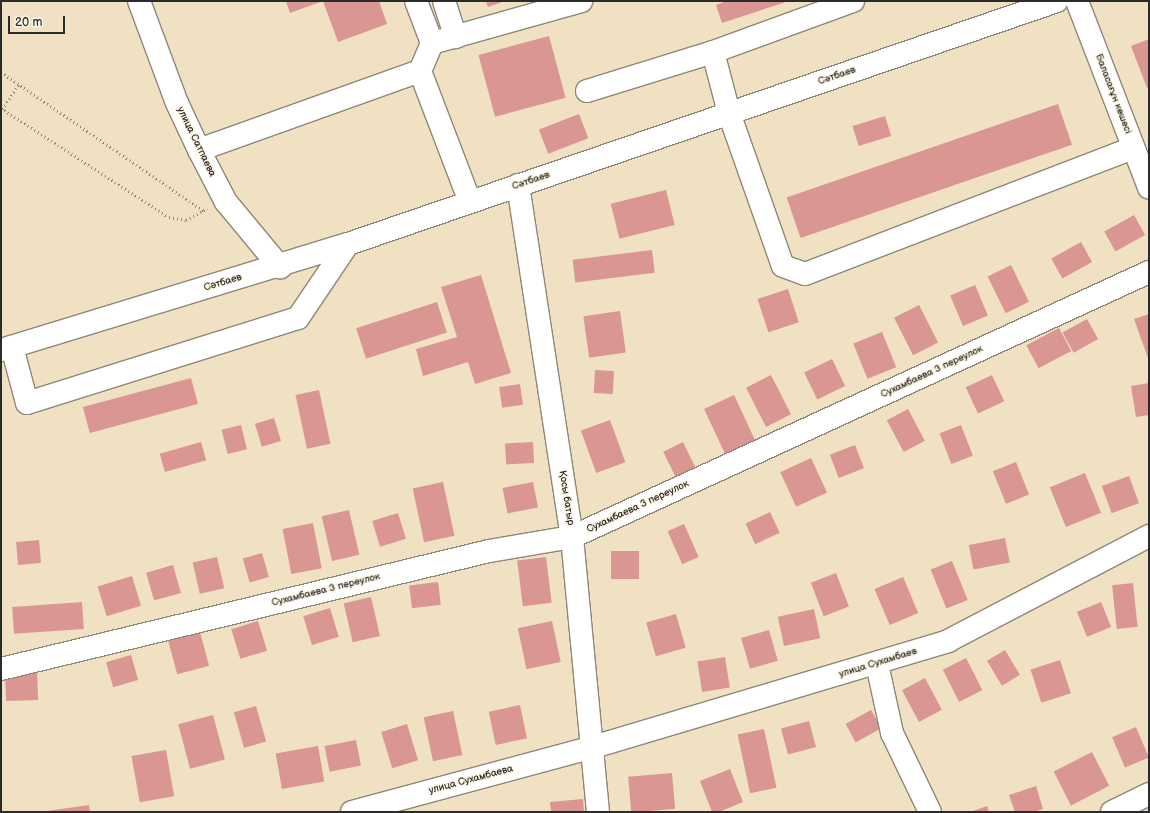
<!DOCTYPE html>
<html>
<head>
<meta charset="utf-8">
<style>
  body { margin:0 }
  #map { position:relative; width:1150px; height:813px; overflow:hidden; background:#f1e1c3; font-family:"Balsamiq Sans",sans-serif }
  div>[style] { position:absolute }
  .building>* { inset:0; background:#da9693; transform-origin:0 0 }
  .path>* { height:2.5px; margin-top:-1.25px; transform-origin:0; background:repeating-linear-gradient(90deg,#8e8677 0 1px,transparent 0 4px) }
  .roads { filter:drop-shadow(1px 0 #8e8677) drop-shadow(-1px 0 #8e8677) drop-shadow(0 1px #8e8677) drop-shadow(0 -1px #8e8677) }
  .minor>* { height:22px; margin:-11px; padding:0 11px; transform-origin:11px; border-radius:11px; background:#fff }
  span { translate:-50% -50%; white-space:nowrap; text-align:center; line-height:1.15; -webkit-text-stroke:3px #fcf5e5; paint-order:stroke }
  .street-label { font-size:10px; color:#2b2b2b }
  .frame { position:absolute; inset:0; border:2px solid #2b2b2b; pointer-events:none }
  .scale { position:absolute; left:8px; top:16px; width:57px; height:18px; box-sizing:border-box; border:2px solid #2b2b2b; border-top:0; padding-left:5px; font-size:12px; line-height:14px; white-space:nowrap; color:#2b2b2b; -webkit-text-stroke:3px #fcf5e5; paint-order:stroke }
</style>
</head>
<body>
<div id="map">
  <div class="building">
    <div style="clip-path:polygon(286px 1px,379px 1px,387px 24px,338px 42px,323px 1px,290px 13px)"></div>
    <div style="clip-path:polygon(486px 1px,505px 1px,488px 7px)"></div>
    <div style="clip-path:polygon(727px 1px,789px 1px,722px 23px,716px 5px)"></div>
    <div style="left:549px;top:36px;width:64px;height:73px;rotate:75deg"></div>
    <div style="clip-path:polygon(1149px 39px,1149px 87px,1147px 88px,1131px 46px)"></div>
    <div style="left:1058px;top:104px;width:43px;height:287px;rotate:71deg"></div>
    <div style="left:579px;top:114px;width:26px;height:43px;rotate:69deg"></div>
    <div style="left:885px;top:116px;width:21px;height:34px;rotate:73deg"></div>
    <div style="left:666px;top:190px;width:36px;height:57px;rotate:76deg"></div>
    <div style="left:1134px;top:215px;width:23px;height:34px;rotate:61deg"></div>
    <div style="left:1081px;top:242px;width:23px;height:34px;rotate:61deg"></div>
    <div style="left:652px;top:250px;width:23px;height:80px;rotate:83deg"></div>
    <div style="left:1011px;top:265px;width:41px;height:26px;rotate:64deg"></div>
    <div style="clip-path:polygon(481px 275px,511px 373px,475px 384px,468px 362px,423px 376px,416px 349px,457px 337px,441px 287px)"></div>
    <div style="left:975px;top:285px;width:33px;height:27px;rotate:67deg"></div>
    <div style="left:788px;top:289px;width:35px;height:32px;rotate:72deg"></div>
    <div style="left:437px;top:302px;width:32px;height:85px;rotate:72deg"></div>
    <div style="left:919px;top:305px;width:42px;height:28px;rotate:63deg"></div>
    <div style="left:620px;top:311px;width:42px;height:37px;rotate:82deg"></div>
    <div style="clip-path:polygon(1149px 314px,1149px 361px,1134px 319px)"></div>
    <div style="left:1087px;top:319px;width:23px;height:28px;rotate:61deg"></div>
    <div style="left:1059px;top:328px;width:26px;height:37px;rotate:62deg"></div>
    <div style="left:882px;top:332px;width:38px;height:31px;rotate:68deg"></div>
    <div style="left:832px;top:359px;width:30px;height:31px;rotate:64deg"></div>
    <div style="left:595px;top:370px;width:19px;height:23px;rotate:3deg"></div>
    <div style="left:771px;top:375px;width:44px;height:28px;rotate:63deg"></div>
    <div style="left:992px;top:375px;width:29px;height:29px;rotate:65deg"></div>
    <div style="left:191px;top:378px;width:27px;height:112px;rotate:75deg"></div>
    <div style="clip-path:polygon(1149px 383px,1149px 415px,1136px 417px,1131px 386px)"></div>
    <div style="left:520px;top:384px;width:21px;height:21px;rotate:82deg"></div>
    <div style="left:319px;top:390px;width:55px;height:24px;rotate:78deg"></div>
    <div style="left:734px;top:395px;width:52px;height:33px;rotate:65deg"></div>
    <div style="left:908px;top:409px;width:36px;height:24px;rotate:62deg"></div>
    <div style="left:274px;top:418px;width:24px;height:20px;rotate:73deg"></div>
    <div style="left:610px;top:420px;width:45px;height:31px;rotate:70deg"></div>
    <div style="left:241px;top:425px;width:25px;height:20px;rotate:76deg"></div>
    <div style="left:961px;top:425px;width:33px;height:23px;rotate:69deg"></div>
    <div style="left:201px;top:442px;width:19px;height:43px;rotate:74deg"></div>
    <div style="left:533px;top:442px;width:21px;height:28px;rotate:87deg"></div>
    <div style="left:683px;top:442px;width:28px;height:22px;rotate:64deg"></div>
    <div style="left:855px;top:445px;width:25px;height:27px;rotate:69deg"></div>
    <div style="left:811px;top:458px;width:38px;height:34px;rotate:65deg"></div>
    <div style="left:1016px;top:462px;width:35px;height:25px;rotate:68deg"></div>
    <div style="left:1085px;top:473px;width:43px;height:38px;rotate:68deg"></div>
    <div style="left:1129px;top:476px;width:29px;height:29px;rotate:70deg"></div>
    <div style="left:443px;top:482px;width:55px;height:31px;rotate:78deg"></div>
    <div style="left:533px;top:482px;width:26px;height:31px;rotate:79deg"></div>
    <div style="left:349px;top:510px;width:46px;height:28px;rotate:77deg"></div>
    <div style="left:770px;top:512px;width:23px;height:27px;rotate:65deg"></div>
    <div style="left:398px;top:513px;width:27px;height:27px;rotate:73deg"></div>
    <div style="left:313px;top:523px;width:46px;height:31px;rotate:79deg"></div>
    <div style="left:684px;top:524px;width:36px;height:18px;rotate:66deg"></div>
    <div style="left:1005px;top:538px;width:25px;height:37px;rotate:79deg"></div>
    <div style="left:39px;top:540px;width:23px;height:23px;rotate:85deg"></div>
    <div style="left:611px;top:551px;width:28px;height:28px"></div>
    <div style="left:262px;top:553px;width:25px;height:20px;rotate:74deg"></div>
    <div style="left:217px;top:557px;width:32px;height:25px;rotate:77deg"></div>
    <div style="left:546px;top:557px;width:46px;height:29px;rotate:83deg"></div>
    <div style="left:952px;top:561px;width:42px;height:23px;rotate:68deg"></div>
    <div style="left:173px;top:565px;width:29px;height:28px;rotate:74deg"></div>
    <div style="left:836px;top:573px;width:36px;height:27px;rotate:69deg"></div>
    <div style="left:132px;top:576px;width:31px;height:36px;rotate:73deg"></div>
    <div style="left:903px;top:577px;width:39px;height:31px;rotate:67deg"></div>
    <div style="left:438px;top:582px;width:23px;height:29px;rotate:83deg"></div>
    <div style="left:1133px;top:583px;width:44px;height:21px;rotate:84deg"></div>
    <div style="left:371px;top:597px;width:40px;height:28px;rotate:77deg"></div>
    <div style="left:82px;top:602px;width:27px;height:70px;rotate:86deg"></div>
    <div style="left:1101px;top:602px;width:27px;height:26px;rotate:68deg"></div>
    <div style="left:330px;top:608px;width:30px;height:28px;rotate:73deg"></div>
    <div style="left:814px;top:609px;width:30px;height:37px;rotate:78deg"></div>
    <div style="left:676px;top:614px;width:35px;height:31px;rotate:74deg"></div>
    <div style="left:258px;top:621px;width:31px;height:28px;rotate:73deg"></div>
    <div style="left:552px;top:621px;width:42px;height:35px;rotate:78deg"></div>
    <div style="left:769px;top:630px;width:32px;height:29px;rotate:74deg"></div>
    <div style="left:200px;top:632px;width:35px;height:33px;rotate:75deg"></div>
    <div style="left:1005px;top:650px;width:29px;height:21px;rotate:59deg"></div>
    <div style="left:131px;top:655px;width:26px;height:26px;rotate:74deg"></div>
    <div style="left:725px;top:657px;width:31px;height:28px;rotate:81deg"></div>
    <div style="left:966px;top:658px;width:36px;height:26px;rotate:63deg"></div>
    <div style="left:1060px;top:660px;width:35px;height:31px;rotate:72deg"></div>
    <div style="left:37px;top:669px;width:31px;height:32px;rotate:88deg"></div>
    <div style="left:925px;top:678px;width:36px;height:26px;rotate:62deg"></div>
    <div style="left:520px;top:705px;width:34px;height:32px;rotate:78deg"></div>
    <div style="left:256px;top:706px;width:37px;height:23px;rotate:74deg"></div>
    <div style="left:871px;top:710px;width:21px;height:29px;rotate:61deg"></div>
    <div style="left:453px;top:711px;width:45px;height:30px;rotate:78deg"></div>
    <div style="left:213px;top:715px;width:46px;height:36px;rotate:75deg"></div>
    <div style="left:809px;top:721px;width:27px;height:29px;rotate:75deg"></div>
    <div style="left:407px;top:724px;width:38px;height:27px;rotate:73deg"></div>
    <div style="left:1136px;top:727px;width:33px;height:26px;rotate:67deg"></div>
    <div style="left:764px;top:729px;width:60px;height:27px;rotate:78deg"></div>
    <div style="left:356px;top:740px;width:26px;height:32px;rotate:79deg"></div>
    <div style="left:318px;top:746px;width:36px;height:43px;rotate:80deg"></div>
    <div style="left:166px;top:750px;width:47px;height:35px;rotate:80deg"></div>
    <div style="left:1092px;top:752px;width:38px;height:43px;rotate:63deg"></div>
    <div style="clip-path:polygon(730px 769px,743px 802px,719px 812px,712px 812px,700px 781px)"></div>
    <div style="left:672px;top:773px;width:36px;height:44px;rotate:85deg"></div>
    <div style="clip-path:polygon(1036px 786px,1043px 809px,1034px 812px,1015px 812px,1009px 795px)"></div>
    <div style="clip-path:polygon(583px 799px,584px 812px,551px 812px,550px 802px)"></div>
    <div style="clip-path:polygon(89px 805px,90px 812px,47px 812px,47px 811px)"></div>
    <div style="clip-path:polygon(987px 806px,989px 812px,970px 812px)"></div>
  </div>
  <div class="path">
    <div style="left:1px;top:72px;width:246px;rotate:34.4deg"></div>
    <div style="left:1px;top:108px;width:200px;rotate:33deg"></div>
    <div style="left:169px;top:217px;width:17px;rotate:10deg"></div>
    <div style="left:186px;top:220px;width:24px;rotate:-28deg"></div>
    <div style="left:2px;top:109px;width:30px;rotate:-56deg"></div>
  </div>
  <div class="roads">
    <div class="minor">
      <div style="left:139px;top:1px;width:109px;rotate:69.6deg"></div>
      <div style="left:177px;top:103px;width:52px;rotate:64.9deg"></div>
      <div style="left:199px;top:150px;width:59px;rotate:62.6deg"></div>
      <div style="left:226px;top:202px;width:85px;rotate:50.3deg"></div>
      <div style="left:416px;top:1px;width:45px;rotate:69.1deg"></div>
      <div style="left:432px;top:43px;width:30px;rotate:113deg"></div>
      <div style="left:420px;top:71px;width:140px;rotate:69.1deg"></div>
      <div style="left:444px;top:1px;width:38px;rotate:72deg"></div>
      <div style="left:1077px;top:1px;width:200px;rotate:68.9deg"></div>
      <div style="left:432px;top:43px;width:155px;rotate:-15.7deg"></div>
      <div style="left:713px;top:52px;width:149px;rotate:-20deg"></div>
      <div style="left:587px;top:91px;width:132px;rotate:-17.2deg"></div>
      <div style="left:713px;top:52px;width:63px;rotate:75.3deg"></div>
      <div style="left:729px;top:113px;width:162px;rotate:70.6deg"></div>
      <div style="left:783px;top:266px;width:23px;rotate:20deg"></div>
      <div style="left:805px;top:274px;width:352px;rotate:-21deg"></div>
      <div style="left:199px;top:150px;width:235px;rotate:-19.7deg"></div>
      <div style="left:518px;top:185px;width:356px;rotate:81.3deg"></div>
      <div style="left:572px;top:537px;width:276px;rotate:84.6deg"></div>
      <div style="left:12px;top:347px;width:58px;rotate:75deg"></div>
      <div style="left:27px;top:403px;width:284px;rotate:-17.4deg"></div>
      <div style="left:298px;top:318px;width:89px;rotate:-56deg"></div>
      <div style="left:1px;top:350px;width:363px;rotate:-17deg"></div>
      <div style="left:348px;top:244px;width:749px;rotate:-18.92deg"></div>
      <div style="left:877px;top:664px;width:71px;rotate:77.7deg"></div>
      <div style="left:892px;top:733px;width:88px;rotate:64.3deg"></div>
      <div style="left:1px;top:669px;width:502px;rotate:-13.59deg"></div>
      <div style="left:489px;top:551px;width:84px;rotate:-9.6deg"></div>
      <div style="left:572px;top:537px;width:635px;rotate:-24.67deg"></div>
      <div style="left:352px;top:812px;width:246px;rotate:-15.1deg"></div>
      <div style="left:590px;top:748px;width:374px;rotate:-16.6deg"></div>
      <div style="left:948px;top:641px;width:227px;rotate:-27.6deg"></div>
      <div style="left:1112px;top:812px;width:41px;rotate:-25.9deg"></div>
    </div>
  </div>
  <div class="street-label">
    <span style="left:837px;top:76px;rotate:-19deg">Сәтбаев</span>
    <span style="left:1113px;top:94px;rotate:69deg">Баласағұн көшесі</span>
    <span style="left:196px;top:142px;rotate:64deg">улица Сатпаева</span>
    <span style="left:531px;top:181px;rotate:-19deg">Сәтбаев</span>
    <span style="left:223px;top:283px;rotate:-17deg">Сәтбаев</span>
    <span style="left:932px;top:372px;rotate:-25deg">Сухамбаева 3 переулок</span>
    <span style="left:566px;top:498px;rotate:81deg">Қосы батыр</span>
    <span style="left:638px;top:507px;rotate:-25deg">Сухамбаева 3 переулок</span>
    <span style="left:326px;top:590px;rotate:-14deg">Сухамбаева 3 переулок</span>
    <span style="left:878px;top:663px;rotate:-17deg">улица Сухамбаев</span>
    <span style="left:471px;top:780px;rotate:-15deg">улица Сухамбаева</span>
  </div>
  <div class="frame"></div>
  <div class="scale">20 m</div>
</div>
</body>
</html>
